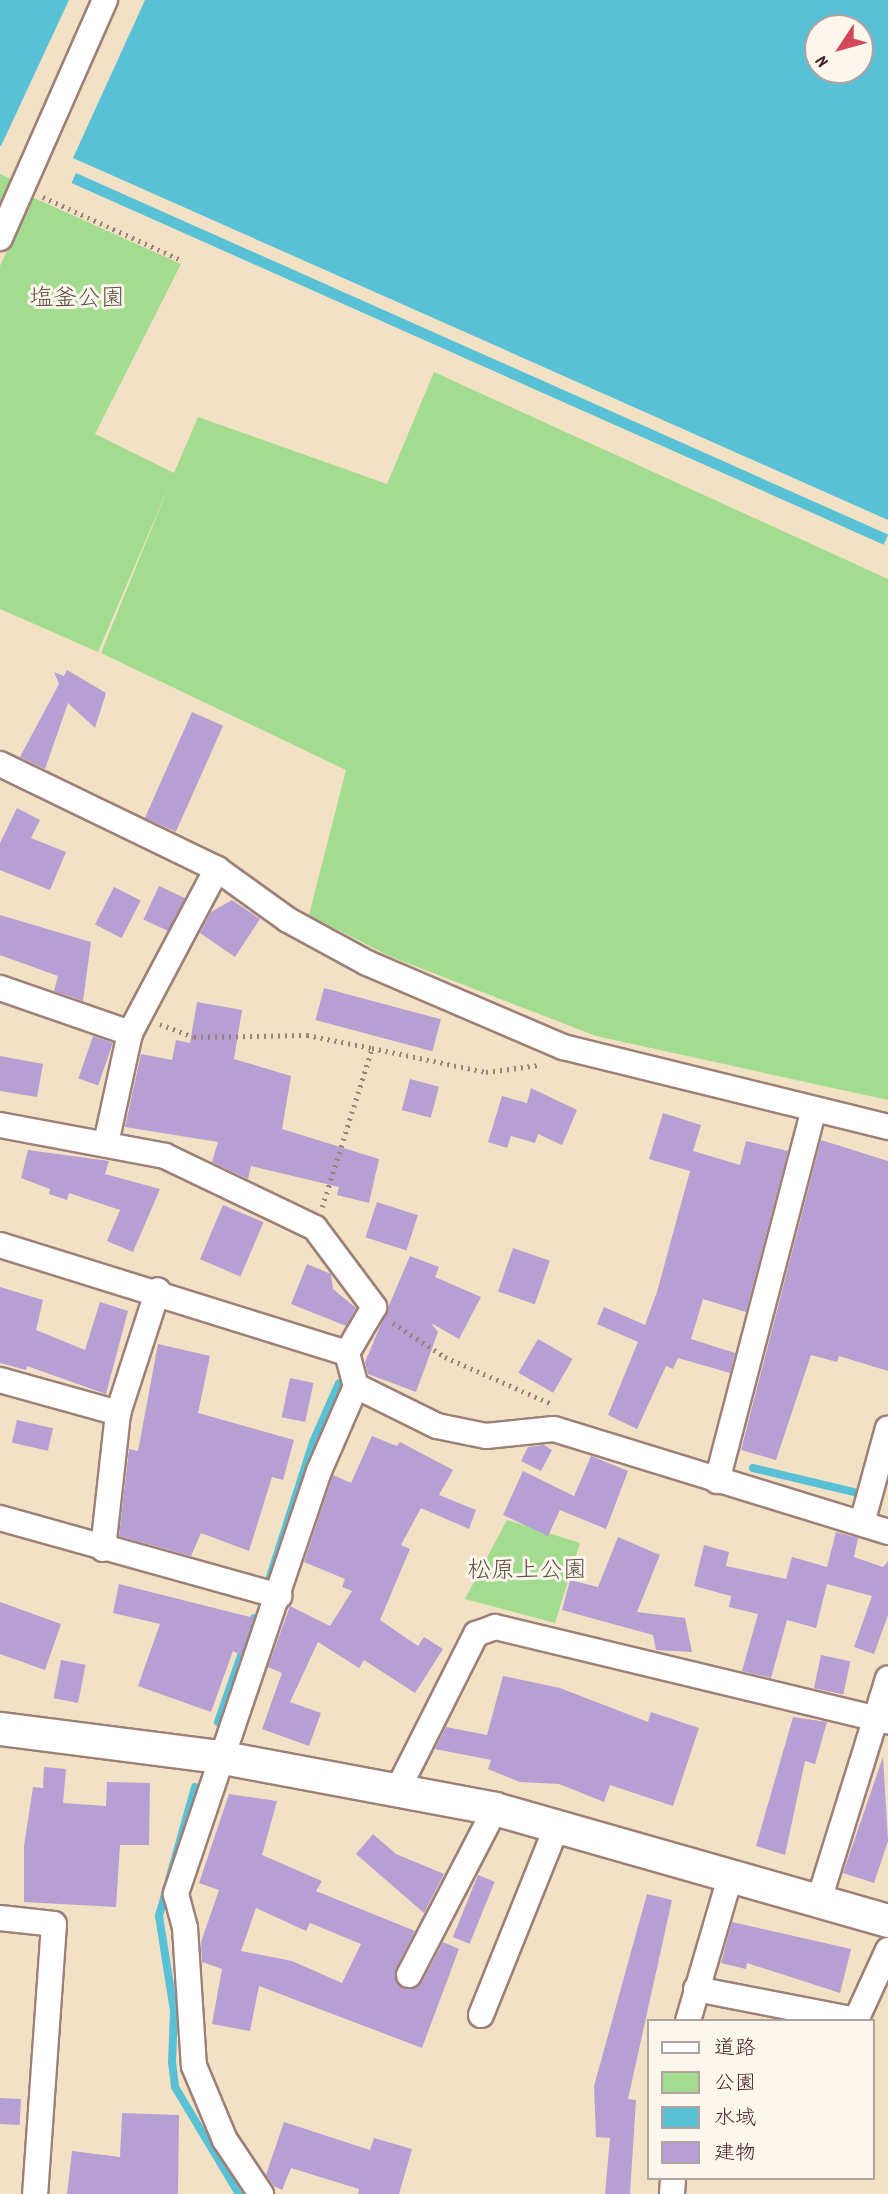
<!DOCTYPE html>
<html>
<head>
<meta charset="utf-8">
<style>
  body { margin:0 }
  #map { position:relative; width:888px; height:2194px; overflow:hidden; background:#f3e1c5; font-family:Dekko,"Klee One",sans-serif }
  div>[style] { position:absolute }
  .green>* { inset:0; background:#a2dc8e }
  .water>* { inset:0; background:#59c1d6; transform-origin:0 0 }
  .stream>* { height:8px; margin:-4px; padding:0 4px; transform-origin:4px; border-radius:4px; background:#59c1d6 }
  .building>* { inset:0; background:#b69fd3; transform-origin:0 0 }
  .path>* { height:4.5px; margin-top:-2.25px; transform-origin:0; background:repeating-linear-gradient(90deg,#9e8078 0 2px,transparent 0 7px) }
  .roads { filter:drop-shadow(2px 0 #9e8078) drop-shadow(-2px 0 #9e8078) drop-shadow(0 2px #9e8078) drop-shadow(0 -2px #9e8078) }
  .minor>* { height:24px; margin:-12px; padding:0 12px; transform-origin:12px; border-radius:12px; background:#fff }
  .tertiary>* { height:32px; margin:-16px; padding:0 16px; transform-origin:16px; border-radius:16px; background:#fff }
  span { translate:-50% -50%; white-space:nowrap; text-align:center; line-height:1.15; -webkit-text-stroke:6px #fbf7ec; paint-order:stroke }
  .park-label { font-size:24px; color:#604e44 }
  .legend { position:absolute; left:647px; top:2019px; width:228px; height:161px; box-sizing:border-box; background:#fbf7ec; border:2px solid #b4a19f; margin:0; padding:9px 12px; list-style:none; font-size:21px; color:#4a1f2b }
  .legend li { display:flex; align-items:center; gap:14px; height:35px }
  .legend b { width:35px; border:2px solid #b4a19f }
  .north { position:absolute; left:804px; top:14px; width:70px; height:70px; box-sizing:border-box; background:#fbf7ec; border:2px solid #b4a19f; border-radius:50%; rotate:234deg; font-size:19px; font-weight:700; line-height:28px; text-align:center; color:#4a1f2b }
  .north::after { content:''; display:block; margin:auto; width:24px; height:32px; background:#d1495b; clip-path:polygon(50% 0,100% 100%,50% 72%,0 100%) }
</style>
</head>
<body>
<div id="map">
  <div class="green">
    <div style="clip-path:polygon(0 174px,13px 180px,0 207px)"></div>
    <div style="clip-path:polygon(32px 197px,181px 264px,95px 434px,174px 473px,198px 417px,387px 484px,434px 372px,888px 579px,888px 1100px,596px 1036px,389px 956px,309px 915px,346px 770px,101px 653px,171px 481px,98px 652px,0 609px,0 266px)"></div>
    <div style="clip-path:polygon(507px 1520px,580px 1543px,555px 1623px,465px 1599px)"></div>
  </div>
  <div class="water">
    <div style="clip-path:polygon(0 0,69px 0,1px 146px,0 146px)"></div>
    <div style="clip-path:polygon(evenodd,145px 0,888px 0,888px 520px,73px 158px,145px 0,860px 28px,860px 70px,818px 70px,818px 28px,860px 28px)"></div>
    <div style="left:76px;top:173px;width:889px;height:11px;rotate:24deg"></div>
  </div>
  <div class="stream">
    <div style="left:753px;top:1468px;width:116px;rotate:13.4deg"></div>
    <div style="left:270px;top:1577px;width:142px;rotate:-72.3deg"></div>
    <div style="left:313px;top:1442px;width:64px;rotate:-66.2deg"></div>
    <div style="left:218px;top:1722px;width:110px;rotate:-70.9deg"></div>
    <div style="left:195px;top:1787px;width:134px;rotate:105.6deg"></div>
    <div style="left:159px;top:1916px;width:96px;rotate:81deg"></div>
    <div style="left:174px;top:2011px;width:51px;rotate:92.2deg"></div>
    <div style="left:172px;top:2062px;width:25px;rotate:83deg"></div>
    <div style="left:175px;top:2087px;width:125px;rotate:59.1deg"></div>
  </div>
  <div class="building">
    <div style="clip-path:polygon(67px 670px,106px 693px,95px 728px,68px 703px,45px 769px,20px 757px,59px 684px,54px 672px,64px 676px)"></div>
    <div style="left:192px;top:712px;width:34px;height:116px;rotate:24deg"></div>
    <div style="clip-path:polygon(17px 808px,40px 820px,31px 838px,66px 852px,50px 890px,0 870px,0 843px)"></div>
    <div style="left:159px;top:886px;width:29px;height:37px;rotate:25deg"></div>
    <div style="left:114px;top:887px;width:30px;height:42px;rotate:27deg"></div>
    <div style="clip-path:polygon(232px 900px,260px 919px,235px 957px,200px 933px,211px 912px)"></div>
    <div style="clip-path:polygon(0 915px,91px 942px,83px 1001px,54px 991px,58px 976px,0 955px)"></div>
    <div style="left:324px;top:988px;width:121px;height:33px;rotate:15deg"></div>
    <div style="clip-path:polygon(197px 1002px,242px 1010px,234px 1059px,291px 1076px,282px 1129px,379px 1159px,369px 1203px,337px 1195px,339px 1187px,251px 1166px,248px 1179px,212px 1162px,218px 1142px,125px 1127px,141px 1054px,172px 1060px,176px 1040px,190px 1043px)"></div>
    <div style="left:93px;top:1036px;width:21px;height:45px;rotate:19deg"></div>
    <div style="clip-path:polygon(0 1056px,43px 1064px,37px 1097px,0 1091px)"></div>
    <div style="left:410px;top:1079px;width:30px;height:32px;rotate:15deg"></div>
    <div style="clip-path:polygon(531px 1088px,577px 1110px,562px 1145px,538px 1134px,535px 1143px,511px 1136px,507px 1148px,488px 1142px,502px 1096px,527px 1103px)"></div>
    <div style="clip-path:polygon(663px 1113px,701px 1125px,693px 1151px,740px 1165px,746px 1141px,788px 1151px,746px 1312px,703px 1299px,691px 1339px,735px 1353px,730px 1373px,678px 1358px,673px 1369px,666px 1366px,637px 1429px,608px 1415px,638px 1342px,597px 1324px,604px 1307px,645px 1325px,657px 1292px,690px 1171px,649px 1159px)"></div>
    <div style="clip-path:polygon(821px 1140px,888px 1161px,888px 1371px,839px 1356px,837px 1362px,811px 1355px,776px 1460px,741px 1450px)"></div>
    <div style="clip-path:polygon(28px 1150px,109px 1161px,105px 1174px,160px 1189px,133px 1252px,107px 1241px,120px 1210px,69px 1193px,67px 1200px,49px 1194px,50px 1189px,21px 1178px)"></div>
    <div style="left:377px;top:1202px;width:43px;height:37px;rotate:18deg"></div>
    <div style="left:223px;top:1205px;width:44px;height:59px;rotate:23deg"></div>
    <div style="left:513px;top:1248px;width:39px;height:46px;rotate:19deg"></div>
    <div style="clip-path:polygon(410px 1256px,439px 1267px,435px 1277px,481px 1297px,459px 1339px,431px 1323px,438px 1332px,416px 1392px,368px 1374px,365px 1362px)"></div>
    <div style="clip-path:polygon(307px 1264px,331px 1274px,333px 1289px,356px 1308px,346px 1326px,291px 1304px)"></div>
    <div style="clip-path:polygon(0 1287px,43px 1300px,36px 1330px,85px 1350px,100px 1302px,128px 1311px,106px 1394px,27px 1366px,26px 1370px,0 1363px)"></div>
    <div style="left:538px;top:1339px;width:40px;height:39px;rotate:30deg"></div>
    <div style="clip-path:polygon(158px 1344px,210px 1356px,198px 1413px,294px 1440px,283px 1480px,272px 1477px,249px 1551px,201px 1533px,191px 1556px,119px 1536px,129px 1449px,138px 1451px)"></div>
    <div style="left:290px;top:1378px;width:24px;height:40px;rotate:12deg"></div>
    <div style="left:17px;top:1420px;width:37px;height:23px;rotate:13deg"></div>
    <div style="clip-path:polygon(372px 1436px,397px 1446px,400px 1442px,453px 1470px,439px 1495px,476px 1510px,469px 1529px,421px 1508px,401px 1545px,410px 1549px,380px 1620px,418px 1646px,424px 1637px,443px 1649px,415px 1693px,364px 1660px,359px 1668px,318px 1642px,290px 1702px,321px 1713px,309px 1746px,262px 1729px,282px 1673px,268px 1667px,290px 1606px,330px 1626px,352px 1591px,342px 1587px,345px 1579px,304px 1562px,333px 1475px,351px 1483px)"></div>
    <div style="clip-path:polygon(544px 1445px,552px 1450px,541px 1471px,521px 1461px,528px 1447px)"></div>
    <div style="clip-path:polygon(591px 1456px,628px 1471px,606px 1529px,560px 1510px,548px 1536px,503px 1515px,523px 1471px,574px 1496px)"></div>
    <div style="clip-path:polygon(836px 1532px,858px 1538px,854px 1557px,883px 1567px,888px 1561px,888px 1615px,874px 1654px,854px 1647px,872px 1596px,827px 1584px,816px 1628px,787px 1620px,771px 1678px,742px 1671px,758px 1614px,729px 1607px,731px 1596px,694px 1586px,704px 1545px,729px 1552px,726px 1566px,786px 1579px,792px 1557px,827px 1567px)"></div>
    <div style="clip-path:polygon(618px 1537px,660px 1555px,637px 1612px,685px 1618px,692px 1652px,656px 1650px,653px 1635px,562px 1610px,570px 1580px,598px 1587px)"></div>
    <div style="clip-path:polygon(119px 1584px,254px 1618px,241px 1655px,233px 1651px,211px 1712px,138px 1686px,160px 1624px,113px 1613px)"></div>
    <div style="clip-path:polygon(0 1602px,61px 1624px,45px 1670px,0 1654px)"></div>
    <div style="left:821px;top:1655px;width:30px;height:34px;rotate:12deg"></div>
    <div style="left:61px;top:1660px;width:25px;height:39px;rotate:11deg"></div>
    <div style="clip-path:polygon(503px 1676px,560px 1688px,648px 1722px,651px 1712px,699px 1728px,673px 1806px,610px 1785px,604px 1802px,559px 1784px,520px 1782px,488px 1769px,491px 1760px,435px 1749px,446px 1727px,487px 1735px)"></div>
    <div style="clip-path:polygon(793px 1717px,827px 1722px,815px 1764px,805px 1761px,785px 1855px,756px 1846px)"></div>
    <div style="clip-path:polygon(883px 1757px,888px 1841px,874px 1883px,843px 1873px)"></div>
    <div style="clip-path:polygon(44px 1767px,66px 1769px,63px 1803px,106px 1806px,107px 1782px,150px 1783px,149px 1845px,120px 1845px,116px 1907px,24px 1902px,24px 1846px,33px 1787px,43px 1788px)"></div>
    <div style="clip-path:polygon(evenodd,229px 1794px,277px 1801px,262px 1855px,322px 1881px,316px 1891px,415px 1931px,396px 1969px,402px 1988px,422px 1982px,443px 1942px,459px 1949px,422px 2048px,259px 1986px,250px 2031px,212px 2024px,222px 1969px,202px 1962px,201px 1942px,219px 1890px,199px 1883px,229px 1794px,256px 1908px,306px 1931px,310px 1923px,361px 1944px,342px 1983px,292px 1961px,241px 1951px,256px 1908px)"></div>
    <div style="clip-path:polygon(373px 1834px,396px 1854px,444px 1874px,424px 1913px,356px 1854px)"></div>
    <div style="left:478px;top:1875px;width:18px;height:67px;rotate:22deg"></div>
    <div style="clip-path:polygon(647px 1894px,672px 1900px,628px 2099px,636px 2100px,630px 2194px,605px 2194px,610px 2138px,596px 2137px,594px 2086px)"></div>
    <div style="clip-path:polygon(732px 1922px,851px 1949px,840px 1993px,747px 1963px,746px 1969px,721px 1963px)"></div>
    <div style="left:0;top:2098px;width:21px;height:26px;rotate:3deg"></div>
    <div style="clip-path:polygon(122px 2113px,179px 2115px,178px 2194px,67px 2194px,72px 2151px,120px 2157px)"></div>
    <div style="clip-path:polygon(284px 2122px,370px 2150px,374px 2138px,412px 2149px,399px 2194px,358px 2194px,359px 2189px,291px 2168px,282px 2190px,274px 2186px,266px 2175px)"></div>
  </div>
  <div class="path">
    <div style="left:43px;top:197px;width:152px;rotate:24.5deg"></div>
    <div style="left:160px;top:1024px;width:36px;rotate:21deg"></div>
    <div style="left:194px;top:1037px;width:113px;rotate:-1deg"></div>
    <div style="left:307px;top:1035px;width:66px;rotate:11.3deg"></div>
    <div style="left:322px;top:1207px;width:167px;rotate:-72.5deg"></div>
    <div style="left:372px;top:1048px;width:116px;rotate:11.9deg"></div>
    <div style="left:486px;top:1072px;width:54px;rotate:-7.4deg"></div>
    <div style="left:393px;top:1323px;width:62px;rotate:33.2deg"></div>
    <div style="left:445px;top:1357px;width:115px;rotate:23.7deg"></div>
  </div>
  <div class="roads">
    <div class="minor">
      <div style="left:0;top:238px;width:260px;rotate:-66.2deg"></div>
      <div style="left:0;top:764px;width:241px;rotate:25.8deg"></div>
      <div style="left:217px;top:869px;width:87px;rotate:35.7deg"></div>
      <div style="left:288px;top:920px;width:90px;rotate:28.6deg"></div>
      <div style="left:367px;top:963px;width:213px;rotate:23.2deg"></div>
      <div style="left:563px;top:1047px;width:335px;rotate:13.8deg"></div>
      <div style="left:0;top:988px;width:138px;rotate:19.1deg"></div>
      <div style="left:130px;top:1033px;width:113px;rotate:102.3deg"></div>
      <div style="left:130px;top:1033px;width:186px;rotate:-62.1deg"></div>
      <div style="left:0;top:1125px;width:168px;rotate:10.6deg"></div>
      <div style="left:165px;top:1156px;width:166px;rotate:25.6deg"></div>
      <div style="left:315px;top:1228px;width:99px;rotate:53.2deg"></div>
      <div style="left:374px;top:1307px;width:53px;rotate:120.4deg"></div>
      <div style="left:0;top:1245px;width:363px;rotate:17.3deg"></div>
      <div style="left:347px;top:1353px;width:34px;rotate:75deg"></div>
      <div style="left:356px;top:1386px;width:93px;rotate:113.5deg"></div>
      <div style="left:319px;top:1471px;width:447px;rotate:108.7deg"></div>
      <div style="left:176px;top:1894px;width:35px;rotate:75deg"></div>
      <div style="left:185px;top:1928px;width:138px;rotate:86.3deg"></div>
      <div style="left:194px;top:2066px;width:80px;rotate:67.3deg"></div>
      <div style="left:225px;top:2140px;width:65px;rotate:56.3deg"></div>
      <div style="left:0;top:1380px;width:123px;rotate:15.6deg"></div>
      <div style="left:356px;top:1386px;width:90px;rotate:26.3deg"></div>
      <div style="left:437px;top:1426px;width:50px;rotate:11.5deg"></div>
      <div style="left:486px;top:1436px;width:68px;rotate:-5.9deg"></div>
      <div style="left:554px;top:1429px;width:350px;rotate:17.1deg"></div>
      <div style="left:717px;top:1481px;width:384px;rotate:-75.4deg"></div>
      <div style="left:0;top:1518px;width:290px;rotate:15.6deg"></div>
      <div style="left:862px;top:1523px;width:98px;rotate:-74.7deg"></div>
      <div style="left:103px;top:1549px;width:137px;rotate:-83.7deg"></div>
      <div style="left:118px;top:1413px;width:129px;rotate:-72deg"></div>
      <div style="left:398px;top:1789px;width:174px;rotate:-63.3deg"></div>
      <div style="left:476px;top:1634px;width:20px;rotate:-20deg"></div>
      <div style="left:495px;top:1627px;width:404px;rotate:13.5deg"></div>
      <div style="left:819px;top:1900px;width:232px;rotate:-72.7deg"></div>
      <div style="left:0;top:1918px;width:54px;rotate:6.3deg"></div>
      <div style="left:54px;top:1924px;width:271px;rotate:94deg"></div>
      <div style="left:409px;top:1975px;width:187px;rotate:-62.6deg"></div>
      <div style="left:696px;top:1989px;width:163px;rotate:11deg"></div>
      <div style="left:856px;top:2020px;width:77px;rotate:-65.4deg"></div>
      <div style="left:481px;top:2015px;width:204px;rotate:-68.1deg"></div>
      <div style="left:688px;top:2021px;width:153px;rotate:-73.7deg"></div>
      <div style="left:672px;top:2194px;width:16px;rotate:-86deg"></div>
    </div>
    <div class="tertiary">
      <div style="left:0;top:1729px;width:220px;rotate:7.3deg"></div>
      <div style="left:218px;top:1757px;width:282px;rotate:10.6deg"></div>
      <div style="left:495px;top:1809px;width:409px;rotate:15.9deg"></div>
    </div>
  </div>
  <div class="park-label">
    <span style="left:77px;top:301px">塩釜公園</span>
    <span style="left:527px;top:1573px">松原上公園</span>
  </div>
  <ul class="legend">
  <li><b style="height:9px;background:#fff"></b>道路</li>
  <li><b style="height:19px;background:#a2dc8e"></b>公園</li>
  <li><b style="height:19px;background:#59c1d6"></b>水域</li>
  <li><b style="height:19px;background:#b69fd3"></b>建物</li>
  </ul>
  <div class="north">N</div>
</div>
</body>
</html>
